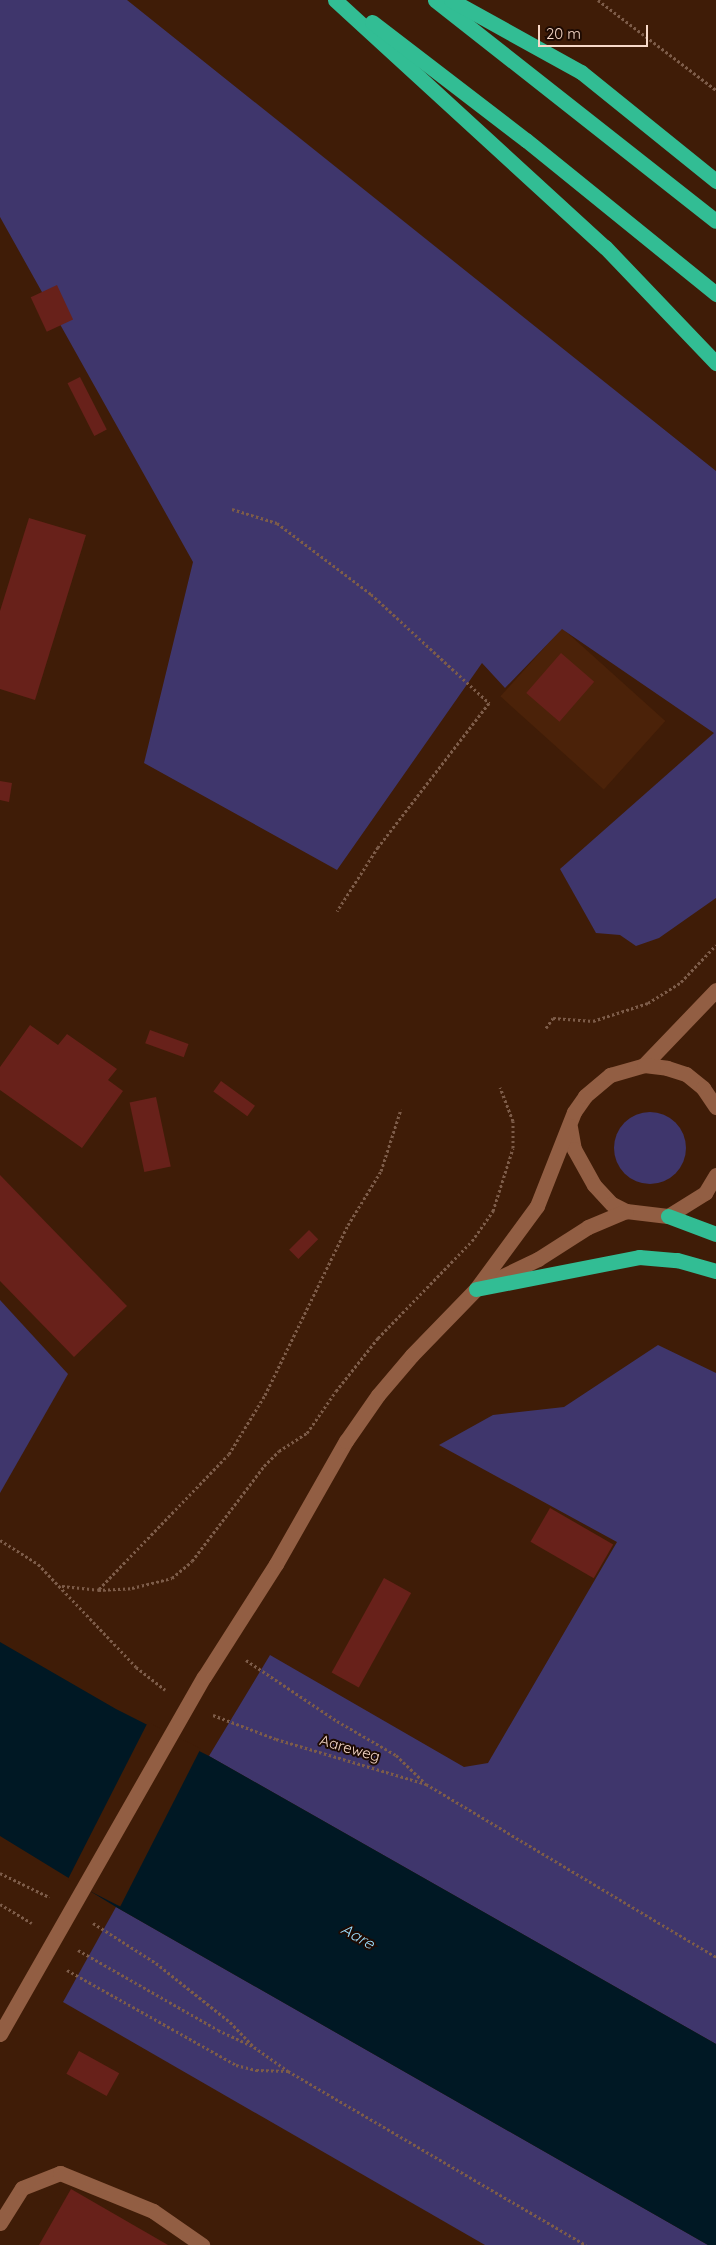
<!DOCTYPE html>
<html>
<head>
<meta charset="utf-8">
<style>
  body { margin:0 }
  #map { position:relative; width:716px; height:2245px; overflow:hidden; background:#3f1c07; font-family:Quicksand,sans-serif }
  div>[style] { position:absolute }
  .built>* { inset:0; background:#4b2209; transform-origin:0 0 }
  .green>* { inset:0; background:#3f366c }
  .round { border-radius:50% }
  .water>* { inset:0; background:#001824 }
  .pier>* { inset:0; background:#3f1c07; transform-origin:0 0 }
  .building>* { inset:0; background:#68211a; transform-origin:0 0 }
  .path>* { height:3px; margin-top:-1.5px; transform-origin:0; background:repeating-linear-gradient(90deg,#7d5c49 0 2.5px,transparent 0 5px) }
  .lane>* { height:15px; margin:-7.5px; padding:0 7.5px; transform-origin:7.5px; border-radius:7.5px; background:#925e43 }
  .secondary>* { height:15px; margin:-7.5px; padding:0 7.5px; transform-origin:7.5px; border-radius:7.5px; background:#925e43 }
  .highway>* { height:15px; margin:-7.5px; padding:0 7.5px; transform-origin:7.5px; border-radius:7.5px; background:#32bd94 }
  span { translate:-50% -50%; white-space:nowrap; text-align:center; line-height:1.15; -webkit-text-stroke:4px #1d0a02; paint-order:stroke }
  .street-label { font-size:15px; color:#f7d9c9 }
  .water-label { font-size:16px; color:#9cdfff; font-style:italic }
  .scale { position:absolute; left:538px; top:25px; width:110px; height:22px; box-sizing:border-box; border:2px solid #f7d9c9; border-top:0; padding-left:6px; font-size:15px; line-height:18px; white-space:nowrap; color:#f7d9c9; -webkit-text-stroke:4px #1d0a02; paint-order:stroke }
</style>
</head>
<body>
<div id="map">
  <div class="built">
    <div style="left:562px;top:628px;width:139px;height:92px;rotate:42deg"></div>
  </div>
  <div class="green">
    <div style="clip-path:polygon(0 0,127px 0,716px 471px,716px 898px,659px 938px,636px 946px,620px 935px,596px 933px,560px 869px,714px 733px,562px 629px,505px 688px,482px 663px,337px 870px,144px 763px,193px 562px,0 217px)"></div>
    <div class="round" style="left:614px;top:1112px;width:72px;height:72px"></div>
    <div style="clip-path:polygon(0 1300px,68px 1374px,0 1493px)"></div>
    <div style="clip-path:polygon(658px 1345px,716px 1373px,716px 2044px,209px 1756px,270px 1655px,464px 1767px,488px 1763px,617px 1542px,439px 1445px,493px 1415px,564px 1407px)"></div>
    <div style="clip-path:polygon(116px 1907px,708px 2245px,485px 2245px,63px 2002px)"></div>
  </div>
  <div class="water">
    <div style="clip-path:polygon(0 1642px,116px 1709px,209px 1756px,716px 2044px,716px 2245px,708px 2245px,116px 1907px,0 1836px)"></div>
  </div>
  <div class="pier">
    <div style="left:148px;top:1722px;width:59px;height:177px;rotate:27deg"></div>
  </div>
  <div class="building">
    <div style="left:57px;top:285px;width:38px;height:29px;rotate:65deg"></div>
    <div style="left:80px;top:377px;width:59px;height:14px;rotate:63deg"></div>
    <div style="clip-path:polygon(29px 518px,86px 535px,35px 700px,0 689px,0 611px)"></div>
    <div style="left:561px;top:653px;width:44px;height:53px;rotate:41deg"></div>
    <div style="clip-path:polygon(0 781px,12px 783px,9px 802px,0 800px)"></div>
    <div style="clip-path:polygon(30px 1025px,58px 1045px,67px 1034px,117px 1069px,108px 1080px,123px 1091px,82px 1148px,0 1090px,0 1067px)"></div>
    <div style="left:150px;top:1030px;width:41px;height:14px;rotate:20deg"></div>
    <div style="left:221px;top:1081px;width:42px;height:13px;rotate:36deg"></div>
    <div style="left:156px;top:1097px;width:71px;height:27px;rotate:78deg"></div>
    <div style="clip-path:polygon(0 1175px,127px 1306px,74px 1357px,0 1281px)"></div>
    <div style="left:309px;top:1230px;width:13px;height:28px;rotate:45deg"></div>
    <div style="left:550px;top:1508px;width:73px;height:39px;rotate:30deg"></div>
    <div style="left:384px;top:1578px;width:31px;height:108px;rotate:29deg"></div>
    <div style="left:79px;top:2051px;width:46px;height:26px;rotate:29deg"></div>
    <div style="clip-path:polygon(71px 2189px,168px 2245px,39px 2245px)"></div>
  </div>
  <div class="path">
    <div style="left:598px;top:0;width:148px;rotate:37.3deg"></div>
    <div style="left:232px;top:509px;width:47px;rotate:17.3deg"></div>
    <div style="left:277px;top:523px;width:118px;rotate:37.1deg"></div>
    <div style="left:371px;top:594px;width:161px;rotate:42.7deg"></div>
    <div style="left:489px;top:703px;width:182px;rotate:127.6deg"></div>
    <div style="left:378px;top:847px;width:76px;rotate:122.6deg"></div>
    <div style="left:546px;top:1028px;width:12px;rotate:-55deg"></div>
    <div style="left:553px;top:1018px;width:40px;rotate:4.3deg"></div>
    <div style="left:593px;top:1021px;width:58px;rotate:-18.1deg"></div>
    <div style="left:648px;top:1003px;width:39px;rotate:-32deg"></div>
    <div style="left:681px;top:982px;width:51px;rotate:-46.6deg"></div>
    <div style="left:0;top:1540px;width:45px;rotate:32.3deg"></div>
    <div style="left:38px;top:1564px;width:142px;rotate:46.4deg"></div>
    <div style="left:136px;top:1667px;width:37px;rotate:38deg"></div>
    <div style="left:62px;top:1586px;width:36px;rotate:6deg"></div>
    <div style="left:98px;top:1590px;width:34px;rotate:-3deg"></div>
    <div style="left:132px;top:1588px;width:41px;rotate:-14deg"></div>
    <div style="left:172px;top:1578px;width:26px;rotate:-40deg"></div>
    <div style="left:192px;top:1561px;width:119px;rotate:-52.8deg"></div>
    <div style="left:264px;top:1466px;width:21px;rotate:-45deg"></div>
    <div style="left:279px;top:1451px;width:33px;rotate:-33deg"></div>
    <div style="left:307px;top:1433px;width:51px;rotate:-55.4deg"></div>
    <div style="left:336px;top:1391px;width:68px;rotate:-51.6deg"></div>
    <div style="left:378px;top:1338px;width:135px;rotate:-45.9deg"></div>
    <div style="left:472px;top:1241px;width:37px;rotate:-55deg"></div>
    <div style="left:493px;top:1211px;width:66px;rotate:-72.4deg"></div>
    <div style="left:513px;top:1148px;width:27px;rotate:-90deg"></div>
    <div style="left:513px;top:1121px;width:36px;rotate:-111deg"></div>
    <div style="left:99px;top:1589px;width:187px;rotate:-46.1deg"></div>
    <div style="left:229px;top:1454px;width:69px;rotate:-58.6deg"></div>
    <div style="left:265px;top:1395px;width:189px;rotate:-64deg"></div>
    <div style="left:348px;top:1225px;width:63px;rotate:-58.6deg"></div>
    <div style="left:381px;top:1171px;width:65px;rotate:-72.1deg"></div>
    <div style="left:246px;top:1660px;width:110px;rotate:33.8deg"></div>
    <div style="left:337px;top:1721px;width:68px;rotate:30deg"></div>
    <div style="left:396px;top:1755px;width:39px;rotate:44deg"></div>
    <div style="left:213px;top:1715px;width:67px;rotate:20.9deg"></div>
    <div style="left:276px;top:1739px;width:157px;rotate:16.7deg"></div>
    <div style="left:426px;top:1784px;width:338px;rotate:30.8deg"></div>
    <div style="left:0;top:1873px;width:55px;rotate:26.1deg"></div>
    <div style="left:0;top:1904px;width:37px;rotate:31deg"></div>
    <div style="left:93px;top:1923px;width:75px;rotate:32.4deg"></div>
    <div style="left:156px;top:1963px;width:95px;rotate:38.6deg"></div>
    <div style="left:230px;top:2022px;width:35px;rotate:46deg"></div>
    <div style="left:254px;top:2047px;width:42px;rotate:35.2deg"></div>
    <div style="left:288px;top:2071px;width:345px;rotate:30.3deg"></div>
    <div style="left:78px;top:1950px;width:161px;rotate:29.7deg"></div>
    <div style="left:218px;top:2030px;width:38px;rotate:25deg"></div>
    <div style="left:67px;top:1970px;width:194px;rotate:29.3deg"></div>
    <div style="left:236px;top:2065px;width:21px;rotate:14deg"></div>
    <div style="left:256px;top:2070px;width:32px;rotate:2deg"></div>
  </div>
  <div class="lane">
    <div style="left:0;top:2223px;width:41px;rotate:-57.8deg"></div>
    <div style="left:22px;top:2188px;width:41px;rotate:-21.5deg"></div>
    <div style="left:60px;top:2173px;width:100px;rotate:22.2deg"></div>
    <div style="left:153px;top:2211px;width:60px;rotate:34.8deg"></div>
  </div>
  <div class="secondary">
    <div style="left:644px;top:1065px;width:104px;rotate:-46.2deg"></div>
    <div style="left:570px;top:1127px;width:22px;rotate:80deg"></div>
    <div style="left:574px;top:1149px;width:41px;rotate:60.9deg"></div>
    <div style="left:594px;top:1185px;width:26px;rotate:47deg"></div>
    <div style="left:612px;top:1204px;width:16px;rotate:27deg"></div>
    <div style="left:626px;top:1211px;width:42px;rotate:6.8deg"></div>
    <div style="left:668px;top:1216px;width:44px;rotate:-31.9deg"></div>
    <div style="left:705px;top:1193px;width:21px;rotate:-59deg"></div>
    <div style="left:484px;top:1285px;width:60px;rotate:-25.7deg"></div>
    <div style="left:538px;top:1259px;width:59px;rotate:-32.6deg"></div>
    <div style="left:588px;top:1227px;width:41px;rotate:-22.8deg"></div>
    <div style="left:0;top:2034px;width:411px;rotate:-60.3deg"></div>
    <div style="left:204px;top:1677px;width:134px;rotate:-57.5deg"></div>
    <div style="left:276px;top:1564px;width:142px;rotate:-60.4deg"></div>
    <div style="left:346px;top:1441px;width:56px;rotate:-55.2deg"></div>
    <div style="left:378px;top:1395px;width:52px;rotate:-49.6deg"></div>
    <div style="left:412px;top:1355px;width:92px;rotate:-45.9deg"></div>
    <div style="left:476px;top:1289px;width:103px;rotate:-53.7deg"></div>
    <div style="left:537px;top:1206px;width:101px;rotate:-68.5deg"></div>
    <div style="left:574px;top:1112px;width:19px;rotate:-55deg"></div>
    <div style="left:585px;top:1096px;width:33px;rotate:-40deg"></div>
    <div style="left:610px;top:1075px;width:35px;rotate:-16deg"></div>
    <div style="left:644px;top:1065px;width:23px;rotate:7deg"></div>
    <div style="left:667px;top:1068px;width:20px;rotate:18deg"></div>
    <div style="left:686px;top:1074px;width:22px;rotate:39deg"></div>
    <div style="left:703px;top:1088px;width:23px;rotate:56deg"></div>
  </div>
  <div class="highway">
    <div style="left:335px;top:0;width:366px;rotate:42.5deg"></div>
    <div style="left:605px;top:247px;width:161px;rotate:46.3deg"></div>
    <div style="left:435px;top:0;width:357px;rotate:38.2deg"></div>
    <div style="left:451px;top:0;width:149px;rotate:29deg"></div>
    <div style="left:581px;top:72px;width:174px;rotate:38.9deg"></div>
    <div style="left:372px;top:22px;width:194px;rotate:37.5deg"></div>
    <div style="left:526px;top:140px;width:245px;rotate:39deg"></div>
    <div style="left:668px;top:1216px;width:51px;rotate:20.6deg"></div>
    <div style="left:476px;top:1289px;width:166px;rotate:-11.1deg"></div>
    <div style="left:639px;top:1257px;width:38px;rotate:5deg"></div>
    <div style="left:677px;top:1260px;width:41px;rotate:15.8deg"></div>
  </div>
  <div class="street-label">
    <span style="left:350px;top:1748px;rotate:16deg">Aareweg</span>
  </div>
  <div class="water-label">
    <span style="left:358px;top:1936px;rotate:30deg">Aare</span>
  </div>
  <div class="scale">20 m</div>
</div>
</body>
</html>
